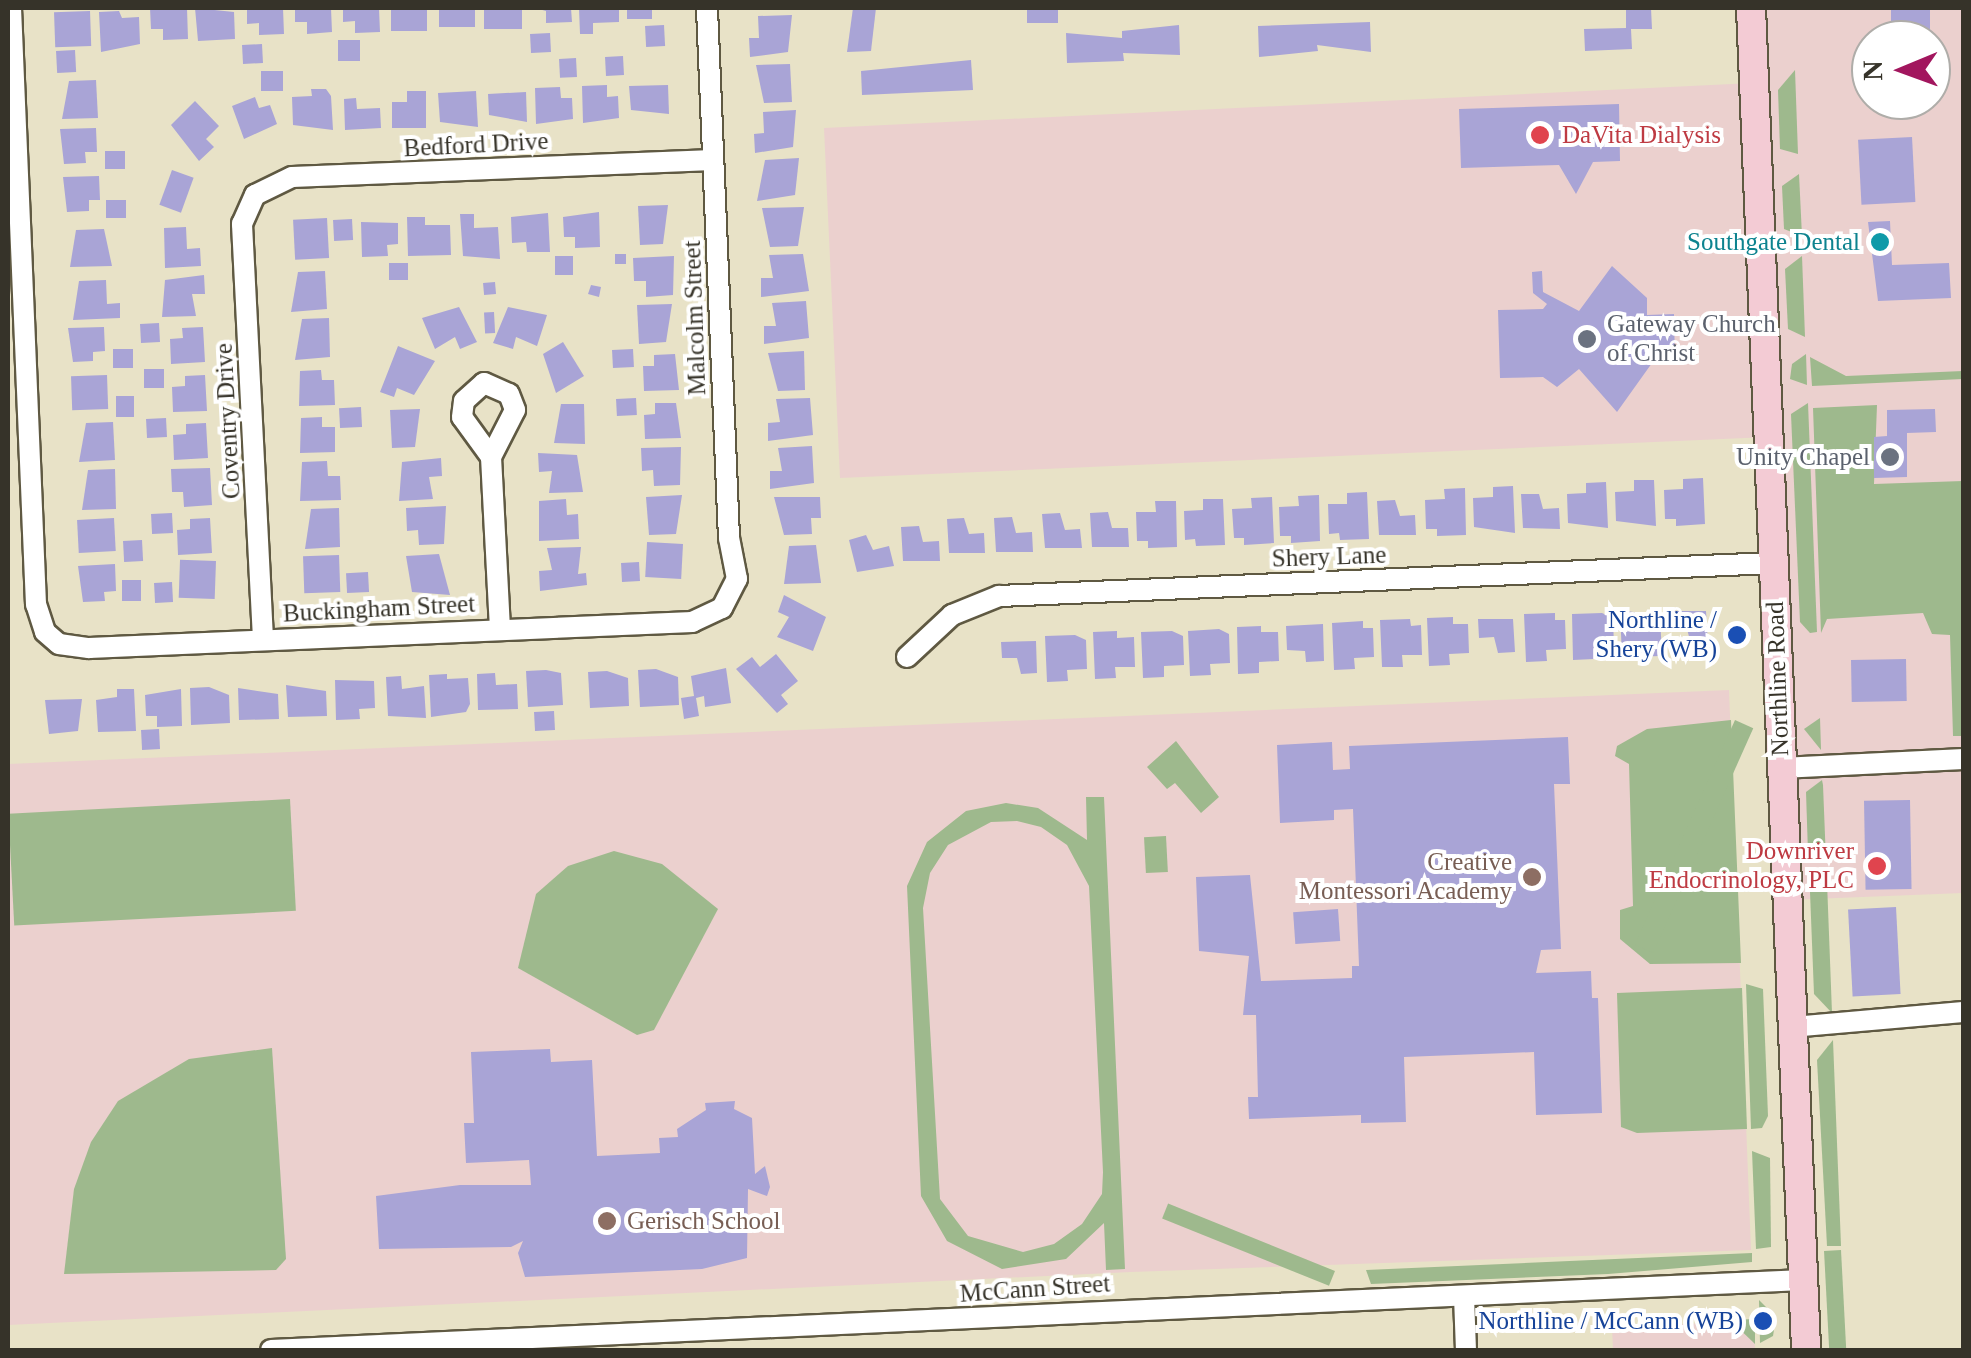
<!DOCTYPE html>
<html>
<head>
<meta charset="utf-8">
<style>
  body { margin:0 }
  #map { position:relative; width:1971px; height:1358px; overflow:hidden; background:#e8e2c7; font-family:"Times New Roman",serif }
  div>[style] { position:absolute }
  .commercial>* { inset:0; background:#ebd0ce }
  .green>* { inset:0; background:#9eb98d; transform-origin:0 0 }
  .building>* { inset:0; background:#a9a4d6; transform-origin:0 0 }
  .roads { filter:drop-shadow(2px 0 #5f5942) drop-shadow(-2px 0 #5f5942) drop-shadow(0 2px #5f5942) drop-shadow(0 -2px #5f5942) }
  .minor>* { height:20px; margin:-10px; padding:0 10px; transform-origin:10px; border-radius:10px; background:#fff }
  .secondary>* { height:28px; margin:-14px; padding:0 14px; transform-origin:14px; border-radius:14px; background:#f3cbd4 }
  .dots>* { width:28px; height:28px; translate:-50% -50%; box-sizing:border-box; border:5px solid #fff; border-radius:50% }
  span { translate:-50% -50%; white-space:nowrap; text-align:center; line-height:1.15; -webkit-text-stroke:8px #fff; paint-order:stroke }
  .health-label { font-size:25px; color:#be3a42 }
  .left { translate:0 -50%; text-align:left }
  .right { translate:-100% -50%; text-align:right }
  .street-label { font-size:25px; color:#363329 }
  .culture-label { font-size:25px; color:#0d838f }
  .worship-label { font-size:25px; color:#5b616d }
  .transit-label { font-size:25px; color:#164399 }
  .education-label { font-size:25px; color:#785e54 }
  .frame { position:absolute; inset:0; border:10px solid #363329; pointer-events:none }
  .north { position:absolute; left:1851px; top:20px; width:100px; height:100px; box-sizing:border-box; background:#fff; border:2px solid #afada9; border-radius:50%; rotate:269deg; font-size:28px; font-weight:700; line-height:40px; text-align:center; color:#363329 }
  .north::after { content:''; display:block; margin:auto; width:35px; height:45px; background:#a2165e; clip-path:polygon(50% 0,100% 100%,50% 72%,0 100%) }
</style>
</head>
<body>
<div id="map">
  <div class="commercial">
    <div style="clip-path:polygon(evenodd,1751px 8px,1963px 8px,1963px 893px,1787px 900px,1768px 437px,840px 478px,824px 128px,1753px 83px,1751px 8px,1871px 40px,1931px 40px,1931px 100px,1871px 100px,1871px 40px)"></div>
    <div style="clip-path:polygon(1729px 690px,1751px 1250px,1131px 1272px,8px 1325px,8px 764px)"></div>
    <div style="clip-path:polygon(1754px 1321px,1755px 1350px,1613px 1350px,1612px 1327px)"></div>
  </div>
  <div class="green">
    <div style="clip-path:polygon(1795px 70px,1798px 154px,1780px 149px,1778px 90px)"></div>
    <div style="clip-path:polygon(1799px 174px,1802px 236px,1784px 229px,1782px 186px)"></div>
    <div style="clip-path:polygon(1802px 256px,1805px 337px,1788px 329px,1785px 269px)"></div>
    <div style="clip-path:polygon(1806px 354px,1807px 385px,1790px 379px,1792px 364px)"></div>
    <div style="clip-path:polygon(1810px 357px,1846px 376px,1963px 371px,1963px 379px,1812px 386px)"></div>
    <div style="clip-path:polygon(1808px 403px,1817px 632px,1810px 633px,1800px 622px,1791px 414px)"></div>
    <div style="clip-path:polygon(1877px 405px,1874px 484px,1963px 481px,1963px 736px,1953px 736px,1950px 635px,1932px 634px,1923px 613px,1827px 619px,1821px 633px,1813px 408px)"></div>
    <div style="clip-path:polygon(1820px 718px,1821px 750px,1804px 729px)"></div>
    <div style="clip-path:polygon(1731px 720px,1741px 963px,1650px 964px,1620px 939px,1620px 910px,1633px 906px,1629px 764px,1615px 756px,1617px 746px,1647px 729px)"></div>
    <div style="left:1735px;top:720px;width:20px;height:246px;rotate:24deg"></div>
    <div style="clip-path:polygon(1176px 741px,1219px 797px,1201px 813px,1175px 783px,1167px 789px,1147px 767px)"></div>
    <div style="clip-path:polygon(1822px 780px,1823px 785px,1826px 861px,1808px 853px,1806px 792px)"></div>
    <div style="clip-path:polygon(evenodd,1086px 797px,1104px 797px,1125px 1269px,1106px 1270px,1104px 1223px,1066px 1259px,1002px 1269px,947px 1241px,921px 1196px,907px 886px,927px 842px,966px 811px,1006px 803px,1038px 808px,1087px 840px,1086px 797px,1017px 821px,1041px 827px,1067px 845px,1089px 886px,1103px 1172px,1102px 1194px,1082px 1224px,1054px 1244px,1023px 1252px,968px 1236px,940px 1199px,923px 908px,930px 873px,948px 845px,991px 822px,1017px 821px)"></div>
    <div style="left:290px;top:799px;width:112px;height:282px;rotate:87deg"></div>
    <div style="left:1166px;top:836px;width:36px;height:22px;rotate:87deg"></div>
    <div style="clip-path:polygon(614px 851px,662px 864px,718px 909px,654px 1030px,637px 1035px,518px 968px,536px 894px,568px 866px)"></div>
    <div style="clip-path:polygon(1827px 882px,1832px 1013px,1814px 994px,1810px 892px)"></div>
    <div style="clip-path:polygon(1746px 984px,1763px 989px,1768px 1116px,1762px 1128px,1751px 1129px)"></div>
    <div style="clip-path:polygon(1742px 988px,1747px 1129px,1637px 1133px,1621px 1127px,1617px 993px)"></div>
    <div style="clip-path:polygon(1833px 1040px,1841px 1246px,1827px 1246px,1817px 1060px)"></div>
    <div style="clip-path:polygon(272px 1048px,286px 1259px,276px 1270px,64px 1274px,74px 1189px,91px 1142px,118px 1101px,189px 1059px)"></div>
    <div style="clip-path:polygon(1752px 1151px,1770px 1158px,1771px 1247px,1756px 1249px)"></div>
    <div style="left:1841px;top:1250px;width:100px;height:17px;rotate:87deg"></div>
    <div style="clip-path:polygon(1752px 1253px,1752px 1262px,1608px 1274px,1371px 1284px,1366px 1270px)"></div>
    <div style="left:1335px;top:1271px;width:16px;height:180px;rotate:112deg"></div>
    <div style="clip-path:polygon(1759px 1300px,1776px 1317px,1773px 1336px,1760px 1343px)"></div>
    <div style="clip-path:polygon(1755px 1319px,1755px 1344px,1730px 1320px)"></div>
  </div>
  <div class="building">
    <div style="clip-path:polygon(150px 8px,187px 8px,188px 39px,163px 40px,163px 29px,151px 29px)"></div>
    <div style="clip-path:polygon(195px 8px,234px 12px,235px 39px,198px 41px)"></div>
    <div style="clip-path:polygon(247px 8px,283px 8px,284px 34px,259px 35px,259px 23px,247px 24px)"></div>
    <div style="clip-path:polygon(295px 8px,331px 8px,332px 32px,307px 34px,307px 22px,295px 22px)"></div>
    <div style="clip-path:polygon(343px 8px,379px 8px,380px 32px,355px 33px,355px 21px,343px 22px)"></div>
    <div style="left:391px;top:8px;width:36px;height:23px"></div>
    <div style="left:439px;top:8px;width:36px;height:19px"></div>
    <div style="left:484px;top:8px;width:38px;height:21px"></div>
    <div style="clip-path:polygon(535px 8px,571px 8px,572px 22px,546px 23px,546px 11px)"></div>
    <div style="clip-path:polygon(579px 8px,619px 8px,619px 22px,593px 23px,593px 34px,580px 34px)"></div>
    <div style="left:627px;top:8px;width:25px;height:11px"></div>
    <div style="clip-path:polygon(853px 8px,876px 8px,871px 51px,847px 52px)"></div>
    <div style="left:1027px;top:8px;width:31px;height:15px"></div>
    <div style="clip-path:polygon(1626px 8px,1651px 8px,1652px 29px,1631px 29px,1632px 49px,1585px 51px,1584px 29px,1626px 28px)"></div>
    <div style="left:1891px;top:8px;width:39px;height:32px"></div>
    <div style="left:90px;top:11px;width:35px;height:36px;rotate:88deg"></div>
    <div style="clip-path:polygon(119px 11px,122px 18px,139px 17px,140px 44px,101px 52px,99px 12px)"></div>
    <div style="clip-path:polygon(792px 15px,788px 52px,750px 57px,749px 38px,759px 38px,758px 16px)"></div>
    <div style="clip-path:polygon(1370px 22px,1371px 52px,1317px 45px,1318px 51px,1259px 57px,1258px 26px)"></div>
    <div style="left:664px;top:25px;width:21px;height:19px;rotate:87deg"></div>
    <div style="clip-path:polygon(1179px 25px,1180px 55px,1123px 53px,1124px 61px,1067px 63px,1066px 33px,1122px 38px,1122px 31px)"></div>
    <div style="left:550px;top:33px;width:19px;height:20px;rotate:87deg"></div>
    <div style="left:338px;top:40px;width:22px;height:21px"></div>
    <div style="left:262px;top:44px;width:19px;height:20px;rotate:87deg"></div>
    <div style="left:75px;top:50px;width:22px;height:19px;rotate:87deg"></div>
    <div style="left:623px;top:56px;width:19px;height:18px;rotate:87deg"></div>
    <div style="left:576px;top:58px;width:19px;height:17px;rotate:87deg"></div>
    <div style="clip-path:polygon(971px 60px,973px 90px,862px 95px,861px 71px)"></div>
    <div style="clip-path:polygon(790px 64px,792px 102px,764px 103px,756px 65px)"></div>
    <div style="left:283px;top:71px;width:20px;height:22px;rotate:90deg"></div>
    <div style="clip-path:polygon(96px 80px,98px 118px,62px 119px,69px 81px)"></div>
    <div style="clip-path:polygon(607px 85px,607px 97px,618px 96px,619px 118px,583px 123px,582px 86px)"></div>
    <div style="clip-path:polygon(668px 85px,669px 114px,631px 110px,629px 86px)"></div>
    <div style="clip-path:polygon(560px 87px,561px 98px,572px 98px,573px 119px,536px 124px,535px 88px)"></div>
    <div style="clip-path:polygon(311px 89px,326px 89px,331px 96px,333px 130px,293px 125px,292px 97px,312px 96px)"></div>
    <div style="clip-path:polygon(407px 91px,426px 91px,426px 128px,392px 128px,392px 102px,407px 102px)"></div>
    <div style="clip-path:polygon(476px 91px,478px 127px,440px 122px,438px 93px)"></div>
    <div style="clip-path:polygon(526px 92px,527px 122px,489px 115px,488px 94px)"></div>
    <div style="clip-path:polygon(255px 97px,259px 108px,270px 105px,277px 124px,244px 139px,232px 106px)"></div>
    <div style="clip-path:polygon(356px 98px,357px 109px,380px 108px,381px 128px,345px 130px,344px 99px)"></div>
    <div style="clip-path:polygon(195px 101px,219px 126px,206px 139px,214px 147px,199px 161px,171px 125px)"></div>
    <div style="clip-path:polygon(1619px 104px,1620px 161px,1593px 162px,1576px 194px,1559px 165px,1461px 168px,1459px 109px)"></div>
    <div style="clip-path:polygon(796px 110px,793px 147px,755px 153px,754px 134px,764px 133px,763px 112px)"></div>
    <div style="clip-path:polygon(96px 128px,97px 152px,85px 152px,86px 163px,64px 164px,60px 129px)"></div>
    <div style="left:1912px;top:137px;width:65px;height:54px;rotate:87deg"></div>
    <div style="left:125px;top:151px;width:18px;height:20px;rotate:90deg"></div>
    <div style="clip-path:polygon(799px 158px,795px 195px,757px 201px,765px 160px)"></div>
    <div style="left:172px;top:170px;width:23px;height:37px;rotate:20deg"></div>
    <div style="clip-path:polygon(99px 176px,100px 200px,89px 200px,89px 211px,67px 212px,63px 177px)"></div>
    <div style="left:106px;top:200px;width:20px;height:18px"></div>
    <div style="clip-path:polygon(668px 205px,663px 244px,640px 245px,638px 206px)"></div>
    <div style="clip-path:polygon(804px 207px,798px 246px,770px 247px,762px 208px)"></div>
    <div style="clip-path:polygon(599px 212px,600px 247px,575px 248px,575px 237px,564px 237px,563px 217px)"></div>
    <div style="clip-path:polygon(548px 213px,550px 252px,527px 252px,526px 242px,512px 243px,511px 217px)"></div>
    <div style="clip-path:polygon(460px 214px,474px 214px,474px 228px,498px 227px,500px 259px,463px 256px)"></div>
    <div style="clip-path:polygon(407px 217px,425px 217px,425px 225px,450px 225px,451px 255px,408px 256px)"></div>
    <div style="left:327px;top:218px;width:40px;height:34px;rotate:87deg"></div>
    <div style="left:352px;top:219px;width:21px;height:19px;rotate:87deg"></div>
    <div style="clip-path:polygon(1890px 221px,1892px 265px,1949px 263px,1951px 298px,1878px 301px,1868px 222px)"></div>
    <div style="clip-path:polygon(361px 222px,398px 223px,398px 244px,387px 245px,388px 256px,362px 257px)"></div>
    <div style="clip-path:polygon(186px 227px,187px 249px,200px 248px,201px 266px,165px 268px,164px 228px)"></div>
    <div style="clip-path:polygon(104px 229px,112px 266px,70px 267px,76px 230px)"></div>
    <div style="left:626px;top:254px;width:10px;height:11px;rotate:90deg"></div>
    <div style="clip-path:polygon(803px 254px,809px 291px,761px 297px,761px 278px,773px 278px,769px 255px)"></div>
    <div style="left:555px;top:256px;width:18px;height:19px"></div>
    <div style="clip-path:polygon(674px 256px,673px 295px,646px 297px,646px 281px,634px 281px,633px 258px)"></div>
    <div style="left:408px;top:263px;width:17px;height:19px;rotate:90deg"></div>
    <div style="clip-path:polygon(1612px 266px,1647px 298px,1647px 315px,1674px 314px,1675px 362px,1652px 363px,1617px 412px,1579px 369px,1557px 387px,1543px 377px,1500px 378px,1498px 310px,1543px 309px,1547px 304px,1533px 293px,1532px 272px,1542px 271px,1543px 292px,1579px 311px)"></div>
    <div style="clip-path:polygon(325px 271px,327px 309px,291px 312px,298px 272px)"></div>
    <div style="clip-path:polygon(204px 275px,205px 294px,192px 294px,196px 316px,162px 317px,165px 280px)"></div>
    <div style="clip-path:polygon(106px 280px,107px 304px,120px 303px,120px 318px,73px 320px,79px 281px)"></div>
    <div style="left:495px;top:282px;width:12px;height:12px;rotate:85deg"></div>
    <div style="clip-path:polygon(591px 285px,601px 287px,599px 297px,588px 294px)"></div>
    <div style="clip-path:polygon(806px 301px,809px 338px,764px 344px,764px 326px,776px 326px,772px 303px)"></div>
    <div style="clip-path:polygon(672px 304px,666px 342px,639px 344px,637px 305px)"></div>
    <div style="clip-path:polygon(459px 307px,477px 342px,460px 349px,455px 337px,435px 349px,422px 318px)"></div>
    <div style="clip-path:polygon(508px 307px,547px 315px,537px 346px,516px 337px,513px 349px,493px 343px)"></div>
    <div style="left:494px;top:312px;width:21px;height:10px;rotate:87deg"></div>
    <div style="clip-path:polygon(329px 318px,330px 357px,295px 360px,302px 319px)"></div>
    <div style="left:159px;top:323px;width:19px;height:19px;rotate:87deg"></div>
    <div style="clip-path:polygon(104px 327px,105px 351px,93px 352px,93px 361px,73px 362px,68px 328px)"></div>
    <div style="clip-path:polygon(203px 327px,205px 362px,171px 364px,170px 339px,183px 338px,182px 328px)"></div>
    <div style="clip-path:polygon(563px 342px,584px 376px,556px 393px,543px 354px)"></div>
    <div style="clip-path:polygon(398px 346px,435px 361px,414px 395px,397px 388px,394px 397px,380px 392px)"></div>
    <div style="left:133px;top:349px;width:19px;height:20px;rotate:90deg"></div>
    <div style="left:633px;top:349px;width:18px;height:21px;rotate:87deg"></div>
    <div style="clip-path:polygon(804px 351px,805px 390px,778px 391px,768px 353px)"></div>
    <div style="clip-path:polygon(675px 354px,679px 390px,644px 391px,643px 366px,654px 366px,654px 355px)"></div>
    <div style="left:164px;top:369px;width:19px;height:20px;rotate:90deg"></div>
    <div style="clip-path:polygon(321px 370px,322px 380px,334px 380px,335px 405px,299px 406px,300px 371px)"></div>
    <div style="left:107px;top:375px;width:34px;height:36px;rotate:88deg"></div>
    <div style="clip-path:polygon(205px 375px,207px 411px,173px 412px,172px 387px,185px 386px,185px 376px)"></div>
    <div style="left:134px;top:396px;width:21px;height:18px;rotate:90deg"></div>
    <div style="left:636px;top:398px;width:17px;height:20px;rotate:87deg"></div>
    <div style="clip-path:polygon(810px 398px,813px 435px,768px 441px,768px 423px,780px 422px,776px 399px)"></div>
    <div style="clip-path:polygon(655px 403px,676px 403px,681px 438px,645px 439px,644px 415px,655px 414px)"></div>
    <div style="clip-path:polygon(561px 404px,584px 404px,585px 444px,554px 443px)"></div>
    <div style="left:361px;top:407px;width:20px;height:22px;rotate:87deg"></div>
    <div style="clip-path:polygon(420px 409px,415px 447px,392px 448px,390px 410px)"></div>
    <div style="clip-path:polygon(1935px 409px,1936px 432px,1907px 433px,1907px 477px,1874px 478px,1874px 437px,1887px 436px,1887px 410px)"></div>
    <div style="clip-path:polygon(322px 417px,322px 427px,335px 427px,335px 452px,300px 453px,301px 418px)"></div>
    <div style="left:166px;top:418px;width:19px;height:20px;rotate:87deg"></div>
    <div style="clip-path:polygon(113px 422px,115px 460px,79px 462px,86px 423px)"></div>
    <div style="clip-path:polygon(206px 423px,208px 458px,174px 460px,173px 435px,186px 434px,186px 424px)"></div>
    <div style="clip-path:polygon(812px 446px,814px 483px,770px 489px,770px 471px,782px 471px,778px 448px)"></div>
    <div style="clip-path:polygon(681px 447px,680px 485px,654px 486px,653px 470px,642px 471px,641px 448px)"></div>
    <div style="clip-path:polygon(538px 453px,577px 455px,583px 492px,549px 493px,552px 471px,539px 472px)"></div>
    <div style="clip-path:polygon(441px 458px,442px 476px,429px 477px,433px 499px,399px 501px,402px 462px)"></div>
    <div style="clip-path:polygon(327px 461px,328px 476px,340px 476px,341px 500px,300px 501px,302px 462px)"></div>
    <div style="clip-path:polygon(210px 468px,212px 505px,184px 507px,183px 492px,172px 492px,171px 469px)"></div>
    <div style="clip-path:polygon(115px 469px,116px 509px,82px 510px,88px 470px)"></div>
    <div style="clip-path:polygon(1703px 478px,1705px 524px,1676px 526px,1676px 519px,1665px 519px,1664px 490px,1683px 489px,1683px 479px)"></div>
    <div style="clip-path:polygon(1634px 480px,1654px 480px,1656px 526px,1616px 521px,1615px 492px,1634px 491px)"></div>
    <div style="clip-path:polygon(1606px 482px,1608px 528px,1568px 523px,1567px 494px,1586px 493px,1586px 483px)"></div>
    <div style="clip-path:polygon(1513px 486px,1515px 533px,1474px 527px,1473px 498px,1493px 497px,1493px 487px)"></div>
    <div style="clip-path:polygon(1465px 488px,1466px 535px,1437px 536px,1437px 529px,1426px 529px,1425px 500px,1445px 499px,1444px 489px)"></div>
    <div style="clip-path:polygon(1367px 492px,1369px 539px,1340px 540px,1339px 533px,1329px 534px,1328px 504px,1347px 504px,1347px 493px)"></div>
    <div style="clip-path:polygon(1521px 494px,1539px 494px,1543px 509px,1559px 508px,1560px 529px,1523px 528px)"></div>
    <div style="clip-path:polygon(682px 495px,676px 534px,649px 535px,646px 497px)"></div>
    <div style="clip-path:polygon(1319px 495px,1320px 541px,1291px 543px,1291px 536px,1280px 536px,1279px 507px,1299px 506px,1298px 496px)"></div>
    <div style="clip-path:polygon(774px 497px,820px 497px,821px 518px,811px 518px,812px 534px,784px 535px)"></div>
    <div style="clip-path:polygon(1272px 497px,1274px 543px,1244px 545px,1244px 538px,1234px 538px,1232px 509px,1252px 508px,1251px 498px)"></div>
    <div style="clip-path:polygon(566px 499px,567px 515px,578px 514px,579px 539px,539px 541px,539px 501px)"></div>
    <div style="clip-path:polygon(1203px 499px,1223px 499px,1225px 545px,1196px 546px,1195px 539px,1185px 540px,1184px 511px,1203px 510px)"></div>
    <div style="clip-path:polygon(1395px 500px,1400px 516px,1415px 515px,1416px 535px,1379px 535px,1377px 501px)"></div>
    <div style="clip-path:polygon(1155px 501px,1176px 501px,1177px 547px,1148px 548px,1148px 541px,1137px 541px,1136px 512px,1156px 512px)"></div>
    <div style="clip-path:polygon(446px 506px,444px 544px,419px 545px,418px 530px,407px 531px,406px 508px)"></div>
    <div style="clip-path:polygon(339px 508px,340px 547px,305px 549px,311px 509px)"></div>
    <div style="clip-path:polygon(1108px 512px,1112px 528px,1128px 528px,1129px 547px,1092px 547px,1090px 513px)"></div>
    <div style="left:172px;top:513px;width:20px;height:21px;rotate:87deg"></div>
    <div style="clip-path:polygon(1060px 513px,1065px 530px,1080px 529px,1082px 548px,1045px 548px,1042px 514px)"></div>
    <div style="clip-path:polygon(1012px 517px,1016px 533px,1032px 532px,1033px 552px,996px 552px,994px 518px)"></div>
    <div style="left:114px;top:518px;width:33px;height:37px;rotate:87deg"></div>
    <div style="clip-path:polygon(210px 518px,212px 553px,178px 555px,177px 530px,190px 529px,190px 519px)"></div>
    <div style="clip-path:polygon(964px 518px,969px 534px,984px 533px,985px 553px,949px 553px,947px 519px)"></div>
    <div style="clip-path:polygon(919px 526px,923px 542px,939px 541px,940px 561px,903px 561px,901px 527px)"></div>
    <div style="clip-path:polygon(866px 535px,873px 550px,889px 546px,894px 566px,857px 572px,849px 540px)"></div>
    <div style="left:142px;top:540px;width:21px;height:19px;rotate:87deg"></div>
    <div style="left:683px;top:544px;width:35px;height:36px;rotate:93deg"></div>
    <div style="clip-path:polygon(816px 545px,821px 583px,784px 584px,789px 546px)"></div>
    <div style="clip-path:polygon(581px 547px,578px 574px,586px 573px,587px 585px,540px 591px,539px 571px,552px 570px,547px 548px)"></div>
    <div style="clip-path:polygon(439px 554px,450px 595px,412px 592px,406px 556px)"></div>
    <div style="left:339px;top:555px;width:37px;height:36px;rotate:88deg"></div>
    <div style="left:216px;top:561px;width:38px;height:36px;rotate:92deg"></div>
    <div style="left:639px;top:562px;width:19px;height:18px;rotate:87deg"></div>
    <div style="clip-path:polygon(115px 564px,116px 591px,104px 592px,105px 601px,83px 602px,78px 566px)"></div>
    <div style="left:368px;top:572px;width:20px;height:22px;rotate:87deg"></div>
    <div style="left:141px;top:580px;width:21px;height:19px;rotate:90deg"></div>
    <div style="left:172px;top:582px;width:20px;height:18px;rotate:87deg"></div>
    <div style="clip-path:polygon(784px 595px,826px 617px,813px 651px,777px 637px,789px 617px,778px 612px)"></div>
    <div style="clip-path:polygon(1620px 610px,1660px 616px,1662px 656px,1622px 657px)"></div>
    <div style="clip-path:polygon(1671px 611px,1706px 611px,1708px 644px,1691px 644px,1687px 629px,1672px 629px)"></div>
    <div style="clip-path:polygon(1555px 613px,1555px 620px,1565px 620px,1566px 649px,1546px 650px,1547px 661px,1526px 662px,1524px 614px)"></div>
    <div style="clip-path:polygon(1602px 613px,1613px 618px,1614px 647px,1594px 648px,1594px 659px,1573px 660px,1572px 614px)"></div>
    <div style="clip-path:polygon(1453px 617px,1453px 624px,1468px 624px,1469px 653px,1449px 654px,1450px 665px,1429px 666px,1427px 618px)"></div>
    <div style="clip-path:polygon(1410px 619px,1411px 626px,1421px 625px,1422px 655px,1402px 655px,1403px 667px,1382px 667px,1380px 620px)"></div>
    <div style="clip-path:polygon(1478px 619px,1513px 619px,1515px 652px,1498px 653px,1494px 637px,1479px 638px)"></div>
    <div style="clip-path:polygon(1363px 621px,1363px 628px,1373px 628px,1374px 657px,1354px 658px,1355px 669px,1334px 670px,1332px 623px)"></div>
    <div style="clip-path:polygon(1323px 624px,1324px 661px,1306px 662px,1305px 651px,1287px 650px,1286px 626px)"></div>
    <div style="clip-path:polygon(1261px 626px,1261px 632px,1278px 632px,1279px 661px,1259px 662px,1259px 673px,1238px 674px,1237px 627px)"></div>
    <div style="clip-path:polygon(1219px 629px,1229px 634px,1230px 663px,1210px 664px,1211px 675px,1190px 676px,1188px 631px)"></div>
    <div style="clip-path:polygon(1117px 631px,1117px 638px,1134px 637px,1135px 667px,1115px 667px,1116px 678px,1095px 679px,1093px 632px)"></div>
    <div style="clip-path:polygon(1172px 631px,1183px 636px,1184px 665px,1164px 666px,1164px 677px,1143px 678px,1141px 632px)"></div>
    <div style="clip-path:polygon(1075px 635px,1086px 640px,1087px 669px,1067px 670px,1068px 681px,1047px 682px,1045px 636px)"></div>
    <div style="clip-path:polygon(1036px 641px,1037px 673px,1021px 674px,1017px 658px,1002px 658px,1001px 642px)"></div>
    <div style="clip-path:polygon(776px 654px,798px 681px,781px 695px,788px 704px,777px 713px,736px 669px,752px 657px,760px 667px)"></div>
    <div style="left:1906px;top:659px;width:42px;height:55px;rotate:89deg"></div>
    <div style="clip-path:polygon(726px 668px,731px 703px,705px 707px,704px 696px,696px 698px,699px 716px,684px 719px,681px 698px,694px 696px,691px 676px)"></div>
    <div style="clip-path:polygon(656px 669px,678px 677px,679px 705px,640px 707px,638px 670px)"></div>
    <div style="clip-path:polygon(546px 670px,561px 673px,563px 705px,528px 707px,526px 671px)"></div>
    <div style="clip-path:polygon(607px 671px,628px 678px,629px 706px,590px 708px,588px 672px)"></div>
    <div style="clip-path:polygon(495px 673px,496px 685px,517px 684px,518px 709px,478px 710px,477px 674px)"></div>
    <div style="clip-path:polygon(447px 674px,447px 679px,468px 678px,470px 704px,466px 712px,431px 717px,429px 675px)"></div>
    <div style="clip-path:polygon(401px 676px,402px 689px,424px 686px,426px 718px,388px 716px,386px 677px)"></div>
    <div style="clip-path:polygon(335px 680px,374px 681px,375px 708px,359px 709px,360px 719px,336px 720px)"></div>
    <div style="clip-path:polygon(286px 685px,326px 691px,327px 716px,288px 717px)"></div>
    <div style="clip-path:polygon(209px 687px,229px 695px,230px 723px,191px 725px,190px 688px)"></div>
    <div style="clip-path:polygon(238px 688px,278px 694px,279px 719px,239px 720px)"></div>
    <div style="clip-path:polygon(117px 689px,134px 689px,136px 731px,98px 732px,96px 700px,117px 697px)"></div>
    <div style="clip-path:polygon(181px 689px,182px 726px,157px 727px,157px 716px,146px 716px,145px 695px)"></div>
    <div style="clip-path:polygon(82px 699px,78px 731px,49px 734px,45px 700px)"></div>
    <div style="left:554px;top:711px;width:19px;height:20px;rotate:87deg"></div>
    <div style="left:159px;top:729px;width:20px;height:18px;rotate:87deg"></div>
    <div style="clip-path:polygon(1568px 737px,1570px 784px,1554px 784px,1561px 949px,1541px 950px,1536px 973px,1591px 971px,1592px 998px,1598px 998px,1602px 1113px,1536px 1115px,1534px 1052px,1404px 1057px,1406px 1122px,1361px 1123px,1361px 1115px,1249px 1119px,1248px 1097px,1258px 1097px,1256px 1015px,1243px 1015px,1249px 956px,1199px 951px,1196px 877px,1250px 875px,1261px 981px,1352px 978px,1352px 966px,1359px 966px,1353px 809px,1334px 810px,1334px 820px,1280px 823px,1277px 745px,1332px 742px,1333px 770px,1350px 769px,1349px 746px)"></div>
    <div style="left:1910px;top:800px;width:89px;height:46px;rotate:89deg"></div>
    <div style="left:1896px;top:907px;width:87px;height:48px;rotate:87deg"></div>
    <div style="left:1338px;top:909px;width:32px;height:45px;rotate:86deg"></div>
    <div style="clip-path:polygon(550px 1049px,551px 1062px,592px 1060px,597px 1156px,660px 1153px,659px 1138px,678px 1137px,677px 1129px,706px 1110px,705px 1103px,735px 1101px,734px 1109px,752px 1118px,755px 1174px,765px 1166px,770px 1187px,767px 1196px,748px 1189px,747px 1258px,702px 1269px,525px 1277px,518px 1253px,523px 1241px,511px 1247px,379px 1249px,376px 1196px,460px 1185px,531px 1185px,529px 1160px,466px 1163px,464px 1123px,474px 1123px,471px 1052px)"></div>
  </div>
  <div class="roads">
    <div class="minor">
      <div style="left:11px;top:8px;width:597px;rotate:87.6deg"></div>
      <div style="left:36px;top:604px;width:29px;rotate:72deg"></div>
      <div style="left:45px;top:632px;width:18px;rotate:41deg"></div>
      <div style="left:59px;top:644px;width:30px;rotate:8deg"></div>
      <div style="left:89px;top:648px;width:604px;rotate:-2.47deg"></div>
      <div style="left:692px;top:622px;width:33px;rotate:-25deg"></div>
      <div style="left:722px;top:608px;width:33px;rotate:-63deg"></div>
      <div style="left:737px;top:579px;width:42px;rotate:-101deg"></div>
      <div style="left:729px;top:538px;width:530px;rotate:-92.38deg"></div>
      <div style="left:491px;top:457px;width:49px;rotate:-125.9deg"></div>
      <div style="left:462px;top:417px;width:16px;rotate:-83deg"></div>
      <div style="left:464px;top:401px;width:27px;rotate:-42deg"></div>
      <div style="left:484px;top:383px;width:27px;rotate:24deg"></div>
      <div style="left:509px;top:394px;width:17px;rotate:69deg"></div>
      <div style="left:515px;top:410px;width:53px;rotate:117.1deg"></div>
      <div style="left:491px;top:457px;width:171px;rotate:87deg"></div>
      <div style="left:263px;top:639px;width:416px;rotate:-92.9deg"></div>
      <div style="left:242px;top:224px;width:32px;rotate:-66deg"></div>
      <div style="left:255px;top:195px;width:41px;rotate:-25.9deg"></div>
      <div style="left:292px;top:177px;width:421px;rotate:-2.3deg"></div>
      <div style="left:907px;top:657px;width:62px;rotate:-43deg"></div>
      <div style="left:952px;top:615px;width:51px;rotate:-22deg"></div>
      <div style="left:999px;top:596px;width:776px;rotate:-2.44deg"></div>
      <div style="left:1781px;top:768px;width:183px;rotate:-2.8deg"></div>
      <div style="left:1792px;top:1027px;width:173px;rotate:-5deg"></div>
      <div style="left:1464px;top:1296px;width:54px;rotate:87.9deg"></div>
      <div style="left:271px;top:1350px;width:1534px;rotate:-2.62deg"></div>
    </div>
    <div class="secondary">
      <div style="left:1751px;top:8px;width:1343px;rotate:87.65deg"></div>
    </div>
  </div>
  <div class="dots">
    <div style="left:1540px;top:135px;background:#e0444e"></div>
    <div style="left:1880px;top:242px;background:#0f9aa8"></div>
    <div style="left:1587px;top:339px;background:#6b7280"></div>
    <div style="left:1890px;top:457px;background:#6b7280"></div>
    <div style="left:1737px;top:635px;background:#1a4fb4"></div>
    <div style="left:1877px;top:866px;background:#e0444e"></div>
    <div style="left:1532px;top:877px;background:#8d6e63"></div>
    <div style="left:607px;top:1221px;background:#8d6e63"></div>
    <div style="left:1763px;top:1321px;background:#1a4fb4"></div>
  </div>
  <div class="health-label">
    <span class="left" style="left:1562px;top:135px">DaVita Dialysis</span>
    <span class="right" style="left:1854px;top:866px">Downriver<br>Endocrinology, PLC</span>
  </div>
  <div class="street-label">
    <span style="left:476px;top:145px;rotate:-3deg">Bedford Drive</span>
    <span style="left:695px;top:318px;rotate:-92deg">Malcolm Street</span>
    <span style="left:228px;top:421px;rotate:-93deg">Coventry Drive</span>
    <span style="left:1329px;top:557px;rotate:-2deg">Shery Lane</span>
    <span style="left:379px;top:609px;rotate:-3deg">Buckingham Street</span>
    <span style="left:1778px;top:679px;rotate:-92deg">Northline Road</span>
    <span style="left:1035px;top:1289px;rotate:-4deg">McCann Street</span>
  </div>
  <div class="culture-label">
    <span class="right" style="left:1860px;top:242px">Southgate Dental</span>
  </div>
  <div class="worship-label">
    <span class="left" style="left:1607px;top:339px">Gateway Church<br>of Christ</span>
    <span class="right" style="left:1870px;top:457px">Unity Chapel</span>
  </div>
  <div class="transit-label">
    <span class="right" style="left:1717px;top:635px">Northline /<br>Shery (WB)</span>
    <span class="right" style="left:1743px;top:1321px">Northline / McCann (WB)</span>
  </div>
  <div class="education-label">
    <span class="right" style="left:1512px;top:877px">Creative<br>Montessori Academy</span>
    <span class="left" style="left:627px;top:1221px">Gerisch School</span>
  </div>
  <div class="frame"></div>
  <div class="north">N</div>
</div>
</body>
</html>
